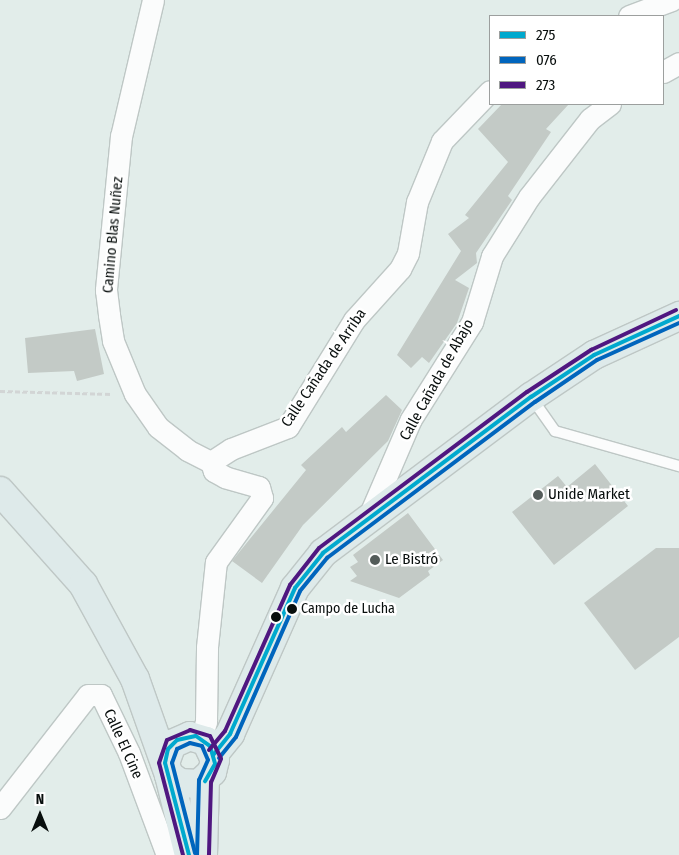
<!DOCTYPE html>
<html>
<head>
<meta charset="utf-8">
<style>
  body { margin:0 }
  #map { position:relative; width:679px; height:855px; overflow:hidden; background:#e2edea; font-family:"Fira Sans Condensed",sans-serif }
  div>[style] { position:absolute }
  .building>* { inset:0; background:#c3cac6 }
  .path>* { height:3px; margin-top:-1.5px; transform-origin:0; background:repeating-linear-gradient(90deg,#d2d5d5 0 5px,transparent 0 7.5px) }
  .roads { filter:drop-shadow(1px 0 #bec7c5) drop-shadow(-1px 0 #bec7c5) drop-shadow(0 1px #bec7c5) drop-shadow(0 -1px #bec7c5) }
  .service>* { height:10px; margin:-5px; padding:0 5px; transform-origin:5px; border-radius:5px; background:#fbfcfc }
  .minor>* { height:21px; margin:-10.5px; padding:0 10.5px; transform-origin:10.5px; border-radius:10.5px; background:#fbfcfc }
  .primary>* { height:28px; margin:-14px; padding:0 14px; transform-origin:14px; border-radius:14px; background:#deeaea }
  .bus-1>* { height:4px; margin:-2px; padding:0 2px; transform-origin:2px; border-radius:2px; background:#00a9ce }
  .bus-2>* { height:4px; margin:-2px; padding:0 2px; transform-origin:2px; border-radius:2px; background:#0065bd }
  .bus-3>* { height:4px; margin:-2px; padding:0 2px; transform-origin:2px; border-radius:2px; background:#4f1780 }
  .dots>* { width:14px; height:14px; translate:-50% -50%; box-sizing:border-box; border:2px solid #fff; border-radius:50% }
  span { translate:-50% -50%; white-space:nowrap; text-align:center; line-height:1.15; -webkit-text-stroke:5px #fff; paint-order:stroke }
  .bus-label { font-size:14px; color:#080e0d }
  .left { translate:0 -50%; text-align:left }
  .street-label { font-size:15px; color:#080e0d }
  .poi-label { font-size:15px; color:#080e0d }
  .legend { position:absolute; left:489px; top:15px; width:175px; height:90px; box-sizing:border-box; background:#fff; border:1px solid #9c9f9e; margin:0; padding:6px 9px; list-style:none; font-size:15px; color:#080e0d }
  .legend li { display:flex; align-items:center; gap:10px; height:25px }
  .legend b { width:25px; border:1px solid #9c9f9e }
  .north { position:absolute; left:15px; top:790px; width:50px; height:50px; -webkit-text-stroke:4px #fff; paint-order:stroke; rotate:0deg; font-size:14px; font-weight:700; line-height:20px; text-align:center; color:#080e0d }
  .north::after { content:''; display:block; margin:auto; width:18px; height:22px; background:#080e0d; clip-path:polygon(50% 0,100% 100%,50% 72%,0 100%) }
</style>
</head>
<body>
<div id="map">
  <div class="building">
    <div style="clip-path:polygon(502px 104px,569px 104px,546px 129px,551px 132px,508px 196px,512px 200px,476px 253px,477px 263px,455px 280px,469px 288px,457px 323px,429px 363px,422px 357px,411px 368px,397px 355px,461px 251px,448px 234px,469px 218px,465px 215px,508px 162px,478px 129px)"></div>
    <div style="clip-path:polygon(95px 329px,104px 374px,77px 381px,74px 371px,28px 373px,25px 338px)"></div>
    <div style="clip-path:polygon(386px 395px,402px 410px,388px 441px,303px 525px,262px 583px,232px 561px,306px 470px,301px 465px,342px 427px,346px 432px)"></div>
    <div style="clip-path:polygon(595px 464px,628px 506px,554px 565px,512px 512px,558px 476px,567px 487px)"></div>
    <div style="clip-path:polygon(408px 513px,443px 560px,428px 571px,430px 575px,399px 598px,350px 581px,357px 576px,350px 567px,358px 562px,353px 555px)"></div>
    <div style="clip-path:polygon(656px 548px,679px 548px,679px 637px,635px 670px,584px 603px)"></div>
  </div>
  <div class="path">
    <div style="left:0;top:391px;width:112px;rotate:1.5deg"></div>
  </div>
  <div class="roads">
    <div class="service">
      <div style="left:531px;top:397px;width:42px;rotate:54.8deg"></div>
      <div style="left:555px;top:431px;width:129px;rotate:15.8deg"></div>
    </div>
    <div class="minor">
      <div style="left:153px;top:0;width:140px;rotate:103.2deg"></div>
      <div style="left:121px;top:136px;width:155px;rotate:95.6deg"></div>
      <div style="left:106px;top:290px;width:25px;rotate:83deg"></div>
      <div style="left:109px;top:315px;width:26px;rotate:81deg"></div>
      <div style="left:113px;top:341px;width:57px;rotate:67.5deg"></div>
      <div style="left:135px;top:394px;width:40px;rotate:55.1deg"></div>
      <div style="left:158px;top:427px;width:37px;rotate:38deg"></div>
      <div style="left:187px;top:450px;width:27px;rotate:27deg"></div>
      <div style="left:629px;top:16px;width:46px;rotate:-20.4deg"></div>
      <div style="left:663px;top:72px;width:18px;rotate:-29deg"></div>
      <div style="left:211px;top:462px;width:24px;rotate:-33deg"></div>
      <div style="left:231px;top:449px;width:61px;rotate:-21.1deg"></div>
      <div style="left:288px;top:427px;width:126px;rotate:-58.3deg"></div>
      <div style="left:354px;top:320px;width:69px;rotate:-48deg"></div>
      <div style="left:400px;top:269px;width:18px;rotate:-63deg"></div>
      <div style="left:408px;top:253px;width:52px;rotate:-80deg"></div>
      <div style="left:417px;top:202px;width:66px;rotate:-67.7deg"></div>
      <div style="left:442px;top:141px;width:69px;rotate:-46.2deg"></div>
      <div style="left:370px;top:514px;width:103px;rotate:-66.7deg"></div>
      <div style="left:411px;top:419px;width:115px;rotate:-57.8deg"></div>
      <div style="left:472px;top:322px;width:69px;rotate:-73.1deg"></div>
      <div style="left:492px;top:256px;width:70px;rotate:-57.9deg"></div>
      <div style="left:529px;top:197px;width:99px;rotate:-52deg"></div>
      <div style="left:590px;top:119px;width:25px;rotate:-37deg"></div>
      <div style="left:201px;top:739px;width:19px;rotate:-74deg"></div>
      <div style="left:206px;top:721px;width:74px;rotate:-89.2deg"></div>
      <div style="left:207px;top:647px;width:85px;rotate:-84deg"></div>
      <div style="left:216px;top:562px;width:79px;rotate:-54.3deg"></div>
      <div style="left:262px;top:498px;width:11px;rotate:-105deg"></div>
      <div style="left:259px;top:487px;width:35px;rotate:-164deg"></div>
      <div style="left:225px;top:477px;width:13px;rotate:-151deg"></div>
      <div style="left:214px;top:471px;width:9px;rotate:-108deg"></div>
      <div style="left:0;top:808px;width:143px;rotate:-52.1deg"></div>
      <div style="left:88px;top:695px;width:13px"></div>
      <div style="left:101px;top:695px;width:64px;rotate:64.2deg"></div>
      <div style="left:129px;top:753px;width:109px;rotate:69.6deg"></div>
    </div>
    <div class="primary">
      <div style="left:0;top:491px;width:125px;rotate:48.3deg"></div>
      <div style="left:83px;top:584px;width:108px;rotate:61.3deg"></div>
      <div style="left:135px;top:679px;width:102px;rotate:70.5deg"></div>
      <div style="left:169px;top:775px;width:14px;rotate:36deg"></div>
      <div style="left:180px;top:783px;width:19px;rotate:3deg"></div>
      <div style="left:199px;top:784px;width:18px;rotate:-43deg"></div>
      <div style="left:212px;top:772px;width:12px;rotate:-76deg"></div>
      <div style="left:215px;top:760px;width:21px;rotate:-115deg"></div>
      <div style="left:206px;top:741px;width:17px;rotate:-163deg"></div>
      <div style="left:190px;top:736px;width:20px;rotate:156deg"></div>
      <div style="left:172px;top:744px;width:20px;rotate:110deg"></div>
      <div style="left:214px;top:754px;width:26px;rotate:-51deg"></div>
      <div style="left:230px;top:734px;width:160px;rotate:-66deg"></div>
      <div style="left:295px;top:588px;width:45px;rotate:-51.3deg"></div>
      <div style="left:323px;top:553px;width:260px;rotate:-36.9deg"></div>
      <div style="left:531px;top:397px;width:76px;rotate:-33.7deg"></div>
      <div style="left:594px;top:355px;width:94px;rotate:-24.6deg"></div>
      <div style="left:169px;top:775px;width:82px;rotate:76deg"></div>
      <div style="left:203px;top:855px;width:74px;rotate:-88.5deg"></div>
    </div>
  </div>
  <div class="bus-1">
    <div style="left:214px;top:754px;width:26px;rotate:-51deg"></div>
    <div style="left:230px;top:734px;width:160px;rotate:-66deg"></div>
    <div style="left:295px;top:588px;width:45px;rotate:-51.3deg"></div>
    <div style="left:323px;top:553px;width:260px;rotate:-36.9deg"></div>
    <div style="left:531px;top:397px;width:76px;rotate:-33.7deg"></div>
    <div style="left:594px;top:355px;width:94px;rotate:-24.6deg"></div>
    <div style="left:189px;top:855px;width:95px;rotate:-104.6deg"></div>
    <div style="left:165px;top:763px;width:14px;rotate:-78deg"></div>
    <div style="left:168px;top:749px;width:13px;rotate:-45deg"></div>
    <div style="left:177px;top:740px;width:19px;rotate:-12deg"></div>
    <div style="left:196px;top:736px;width:17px;rotate:36deg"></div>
    <div style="left:210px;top:746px;width:19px;rotate:74deg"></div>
    <div style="left:215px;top:764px;width:20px;rotate:120deg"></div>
  </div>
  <div class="bus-2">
    <div style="left:219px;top:758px;width:27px;rotate:-51deg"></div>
    <div style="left:236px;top:737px;width:159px;rotate:-66.3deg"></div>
    <div style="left:300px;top:591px;width:43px;rotate:-50.7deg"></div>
    <div style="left:327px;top:558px;width:260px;rotate:-36.9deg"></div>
    <div style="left:535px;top:402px;width:75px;rotate:-34.1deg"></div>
    <div style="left:597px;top:360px;width:90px;rotate:-24.3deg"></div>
    <div style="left:195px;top:853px;width:93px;rotate:-104.3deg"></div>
    <div style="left:172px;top:763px;width:15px;rotate:-70deg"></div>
    <div style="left:177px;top:749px;width:14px;rotate:-25deg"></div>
    <div style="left:190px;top:743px;width:12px;rotate:14deg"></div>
    <div style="left:202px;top:746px;width:15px;rotate:67deg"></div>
    <div style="left:208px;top:760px;width:22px;rotate:114deg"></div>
    <div style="left:199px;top:780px;width:75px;rotate:91.5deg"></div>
  </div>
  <div class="bus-3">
    <div style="left:209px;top:750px;width:25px;rotate:-50deg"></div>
    <div style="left:225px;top:731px;width:160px;rotate:-66deg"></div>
    <div style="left:290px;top:585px;width:47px;rotate:-51.9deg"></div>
    <div style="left:319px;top:548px;width:260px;rotate:-36.9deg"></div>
    <div style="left:527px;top:392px;width:77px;rotate:-33.3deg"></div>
    <div style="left:591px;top:350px;width:94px;rotate:-25.2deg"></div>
    <div style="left:183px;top:855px;width:95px;rotate:-104.6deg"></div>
    <div style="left:159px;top:763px;width:24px;rotate:-71deg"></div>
    <div style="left:167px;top:740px;width:25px;rotate:-23deg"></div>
    <div style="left:190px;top:730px;width:21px;rotate:17deg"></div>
    <div style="left:210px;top:736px;width:25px;rotate:64deg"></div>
    <div style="left:221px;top:759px;width:25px;rotate:113deg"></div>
    <div style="left:211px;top:782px;width:73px;rotate:91.6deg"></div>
  </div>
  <div class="dots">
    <div style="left:538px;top:495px;background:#545c5a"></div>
    <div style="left:375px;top:560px;background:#545c5a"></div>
    <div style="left:292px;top:609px;background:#080e0d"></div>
    <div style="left:276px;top:617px;background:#080e0d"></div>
  </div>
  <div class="bus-label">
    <span class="left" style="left:301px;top:609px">Campo de Lucha</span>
  </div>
  <div class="street-label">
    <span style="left:113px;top:235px;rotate:-85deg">Camino Blas Nuñez</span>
    <span style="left:324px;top:368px;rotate:-56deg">Calle Cañada de Arriba</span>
    <span style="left:437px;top:380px;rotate:-61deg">Calle Cañada de Abajo</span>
    <span style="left:123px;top:744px;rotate:66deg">Calle El Cine</span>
  </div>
  <div class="poi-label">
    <span class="left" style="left:548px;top:495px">Unide Market</span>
    <span class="left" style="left:385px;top:560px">Le Bistró</span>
  </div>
  <ul class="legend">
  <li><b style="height:6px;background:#00a9ce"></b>275</li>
  <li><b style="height:6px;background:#0065bd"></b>076</li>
  <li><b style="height:6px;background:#4f1780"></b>273</li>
  </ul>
  <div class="north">N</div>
</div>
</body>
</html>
